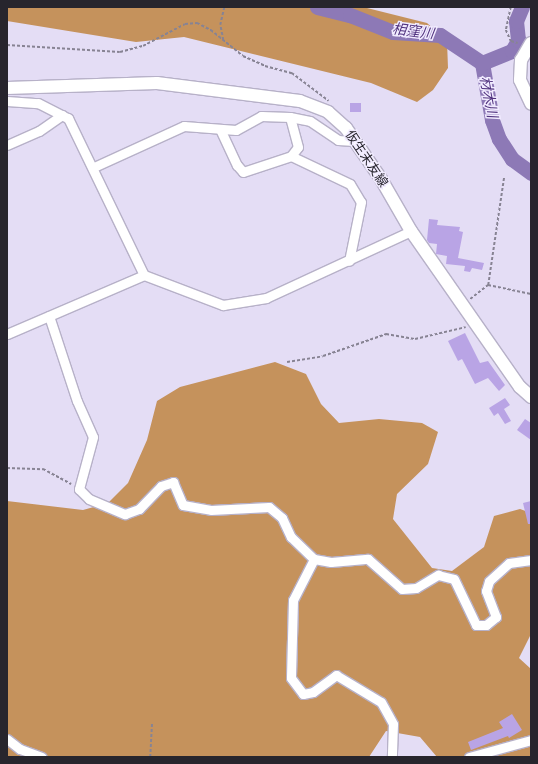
<!DOCTYPE html>
<html>
<head>
<meta charset="utf-8">
<style>
  body { margin:0 }
  #map { position:relative; width:538px; height:764px; overflow:hidden; background:#e4ddf5; font-family:Rubik,"Noto Sans JP",sans-serif }
  div>[style] { position:absolute }
  .forest>* { inset:0; background:#c5925c }
  .river>* { height:15px; margin:-7.5px; padding:0 7.5px; transform-origin:7.5px; border-radius:7.5px; background:#8d79b6 }
  .building>* { inset:0; background:#b9a4e5; transform-origin:0 0 }
  .path>* { height:1.5px; margin-top:-0.75px; transform-origin:0; background:repeating-linear-gradient(90deg,#878393 0 3px,transparent 0 5px) }
  .roads { filter:drop-shadow(1px 0 #b7b1c8) drop-shadow(-1px 0 #b7b1c8) drop-shadow(0 1px #b7b1c8) drop-shadow(0 -1px #b7b1c8) }
  .minor>* { height:9px; margin:-4.5px; padding:0 4.5px; transform-origin:4.5px; border-radius:4.5px; background:#fff }
  .major>* { height:12px; margin:-6px; padding:0 6px; transform-origin:6px; border-radius:6px; background:#fff }
  span { translate:-50% -50%; white-space:nowrap; text-align:center; line-height:1.15; -webkit-text-stroke:3px #f1ebff; paint-order:stroke }
  .street-label { font-size:13px; color:#27252d }
  .water-label { font-size:14px; color:#51337f; font-style:italic }
  .frame { position:absolute; inset:0; border:8px solid #27252d; pointer-events:none }
</style>
</head>
<body>
<div id="map">
  <div class="forest">
    <div style="clip-path:polygon(7px 7px,363px 7px,427px 23px,447px 41px,448px 68px,433px 90px,417px 102px,371px 83px,184px 37px,136px 42px,7px 21px)"></div>
    <div style="clip-path:polygon(275px 362px,306px 374px,321px 404px,339px 423px,379px 419px,422px 423px,438px 432px,428px 464px,397px 494px,393px 519px,432px 568px,452px 571px,484px 547px,494px 516px,520px 509px,531px 513px,531px 634px,519px 658px,531px 669px,531px 757px,437px 757px,420px 737px,386px 731px,369px 757px,7px 757px,7px 501px,83px 510px,108px 503px,128px 483px,147px 440px,157px 401px,180px 387px)"></div>
  </div>
  <div class="river">
    <div style="left:317px;top:7px;width:34px;rotate:14deg"></div>
    <div style="left:350px;top:15px;width:46px;rotate:21.6deg"></div>
    <div style="left:393px;top:32px;width:47px;rotate:3.7deg"></div>
    <div style="left:440px;top:35px;width:50px;rotate:33.7deg"></div>
    <div style="left:482px;top:63px;width:58px;rotate:80deg"></div>
    <div style="left:492px;top:120px;width:20px;rotate:70deg"></div>
    <div style="left:499px;top:139px;width:24px;rotate:57deg"></div>
    <div style="left:512px;top:159px;width:24px;rotate:36deg"></div>
    <div style="left:482px;top:63px;width:32px;rotate:-22deg"></div>
    <div style="left:512px;top:51px;width:13px;rotate:-61deg"></div>
    <div style="left:518px;top:40px;width:19px;rotate:-96deg"></div>
    <div style="left:516px;top:21px;width:15px;rotate:-67deg"></div>
  </div>
  <div class="building">
    <div style="left:350px;top:103px;width:11px;height:9px"></div>
    <div style="clip-path:polygon(429px 219px,438px 220px,437px 225px,460px 227px,459px 231px,463px 232px,458px 258px,484px 263px,482px 270px,472px 268px,470px 272px,464px 271px,465px 266px,446px 264px,447px 256px,436px 254px,437px 244px,429px 243px,427px 240px)"></div>
    <div style="clip-path:polygon(465px 333px,480px 363px,488px 361px,505px 385px,499px 391px,488px 378px,475px 384px,462px 359px,458px 361px,448px 341px)"></div>
    <div style="clip-path:polygon(505px 398px,510px 405px,504px 409px,511px 421px,505px 424px,498px 413px,494px 416px,489px 408px)"></div>
    <div style="clip-path:polygon(525px 419px,531px 423px,531px 440px,517px 430px)"></div>
    <div style="clip-path:polygon(531px 501px,531px 524px,528px 524px,523px 503px)"></div>
    <div style="clip-path:polygon(512px 714px,522px 730px,509px 738px,508px 736px,471px 750px,468px 742px,503px 728px,499px 722px)"></div>
  </div>
  <div class="path">
    <div style="left:511px;top:7px;width:24px;rotate:102deg"></div>
    <div style="left:506px;top:30px;width:12px;rotate:66deg"></div>
    <div style="left:511px;top:41px;width:7px;rotate:16deg"></div>
    <div style="left:223px;top:40px;width:15px;rotate:-101deg"></div>
    <div style="left:220px;top:25px;width:18px;rotate:-77deg"></div>
    <div style="left:7px;top:45px;width:113px;rotate:3.5deg"></div>
    <div style="left:120px;top:52px;width:24px;rotate:-15deg"></div>
    <div style="left:143px;top:46px;width:47px;rotate:-27.6deg"></div>
    <div style="left:185px;top:24px;width:12px;rotate:-5deg"></div>
    <div style="left:197px;top:23px;width:16px;rotate:27deg"></div>
    <div style="left:211px;top:30px;width:41px;rotate:39.1deg"></div>
    <div style="left:243px;top:56px;width:24px;rotate:24deg"></div>
    <div style="left:265px;top:66px;width:28px;rotate:15deg"></div>
    <div style="left:292px;top:73px;width:46px;rotate:37.1deg"></div>
    <div style="left:488px;top:285px;width:44px;rotate:11.8deg"></div>
    <div style="left:470px;top:299px;width:23px;rotate:-38deg"></div>
    <div style="left:488px;top:285px;width:109px;rotate:-81.6deg"></div>
    <div style="left:287px;top:362px;width:36px;rotate:-9deg"></div>
    <div style="left:323px;top:356px;width:67px;rotate:-19.2deg"></div>
    <div style="left:386px;top:334px;width:29px;rotate:10deg"></div>
    <div style="left:415px;top:339px;width:52px;rotate:-13.2deg"></div>
    <div style="left:7px;top:468px;width:36px;rotate:2deg"></div>
    <div style="left:43px;top:469px;width:32px;rotate:28deg"></div>
    <div style="left:150px;top:757px;width:34px;rotate:-87deg"></div>
  </div>
  <div class="roads">
    <div class="minor">
      <div style="left:7px;top:101px;width:31px;rotate:4deg"></div>
      <div style="left:38px;top:103px;width:34px;rotate:27deg"></div>
      <div style="left:68px;top:118px;width:174px;rotate:64.2deg"></div>
      <div style="left:220px;top:129px;width:40px;rotate:65deg"></div>
      <div style="left:237px;top:165px;width:9px;rotate:49deg"></div>
      <div style="left:243px;top:172px;width:51px;rotate:-18.4deg"></div>
      <div style="left:291px;top:156px;width:11px;rotate:-52deg"></div>
      <div style="left:298px;top:147px;width:31px;rotate:-105deg"></div>
      <div style="left:7px;top:145px;width:35px;rotate:-24deg"></div>
      <div style="left:39px;top:131px;width:28px;rotate:-35deg"></div>
      <div style="left:291px;top:156px;width:65px;rotate:25.4deg"></div>
      <div style="left:350px;top:184px;width:21px;rotate:59deg"></div>
      <div style="left:361px;top:202px;width:60px;rotate:101.5deg"></div>
      <div style="left:94px;top:167px;width:99px;rotate:-24.5deg"></div>
      <div style="left:184px;top:126px;width:52px;rotate:4.4deg"></div>
      <div style="left:236px;top:130px;width:29px;rotate:-29deg"></div>
      <div style="left:261px;top:116px;width:29px;rotate:2deg"></div>
      <div style="left:290px;top:117px;width:20px;rotate:11deg"></div>
      <div style="left:310px;top:121px;width:34px;rotate:34deg"></div>
      <div style="left:338px;top:140px;width:16px;rotate:4deg"></div>
      <div style="left:49px;top:316px;width:89px;rotate:71.8deg"></div>
      <div style="left:77px;top:401px;width:39px;rotate:66deg"></div>
      <div style="left:93px;top:437px;width:54px;rotate:105.1deg"></div>
      <div style="left:79px;top:489px;width:14px;rotate:45deg"></div>
      <div style="left:89px;top:499px;width:39px;rotate:23deg"></div>
      <div style="left:125px;top:514px;width:15px;rotate:-20deg"></div>
      <div style="left:139px;top:509px;width:32px;rotate:-46deg"></div>
      <div style="left:161px;top:486px;width:13px;rotate:-18deg"></div>
      <div style="left:173px;top:482px;width:25px;rotate:67deg"></div>
      <div style="left:183px;top:505px;width:28px;rotate:10deg"></div>
      <div style="left:211px;top:510px;width:58px;rotate:-3deg"></div>
      <div style="left:269px;top:507px;width:17px;rotate:40deg"></div>
      <div style="left:282px;top:518px;width:21px;rotate:65deg"></div>
      <div style="left:291px;top:537px;width:32px;rotate:44deg"></div>
      <div style="left:314px;top:559px;width:17px;rotate:10deg"></div>
      <div style="left:331px;top:562px;width:37px;rotate:-5deg"></div>
      <div style="left:368px;top:559px;width:45px;rotate:41.4deg"></div>
      <div style="left:402px;top:589px;width:14px;rotate:-4deg"></div>
      <div style="left:416px;top:588px;width:26px;rotate:-31deg"></div>
      <div style="left:438px;top:575px;width:16px;rotate:14deg"></div>
      <div style="left:454px;top:579px;width:51px;rotate:64.4deg"></div>
      <div style="left:476px;top:625px;width:10px"></div>
      <div style="left:486px;top:625px;width:13px;rotate:-39deg"></div>
      <div style="left:496px;top:617px;width:28px;rotate:-111deg"></div>
      <div style="left:486px;top:591px;width:10px;rotate:-73deg"></div>
      <div style="left:489px;top:581px;width:27px;rotate:-42deg"></div>
      <div style="left:509px;top:563px;width:22px;rotate:-8deg"></div>
      <div style="left:7px;top:334px;width:149px;rotate:-23.3deg"></div>
      <div style="left:144px;top:275px;width:85px;rotate:20.8deg"></div>
      <div style="left:223px;top:305px;width:44px;rotate:-9.2deg"></div>
      <div style="left:266px;top:298px;width:160px;rotate:-24.8deg"></div>
      <div style="left:314px;top:559px;width:46px;rotate:117.1deg"></div>
      <div style="left:293px;top:600px;width:78px;rotate:91.5deg"></div>
      <div style="left:291px;top:678px;width:20px;rotate:53deg"></div>
      <div style="left:303px;top:694px;width:10px;rotate:-11deg"></div>
      <div style="left:313px;top:692px;width:29px;rotate:-36deg"></div>
      <div style="left:336px;top:675px;width:52px;rotate:31deg"></div>
      <div style="left:381px;top:702px;width:25px;rotate:61deg"></div>
      <div style="left:393px;top:724px;width:33px;rotate:92deg"></div>
      <div style="left:7px;top:739px;width:16px;rotate:38deg"></div>
      <div style="left:20px;top:749px;width:23px;rotate:20deg"></div>
      <div style="left:469px;top:757px;width:64px;rotate:-15.3deg"></div>
    </div>
    <div class="major">
      <div style="left:531px;top:43px;width:20px;rotate:120deg"></div>
      <div style="left:521px;top:60px;width:20px;rotate:93deg"></div>
      <div style="left:520px;top:80px;width:26px;rotate:65deg"></div>
      <div style="left:7px;top:88px;width:150px;rotate:-1.9deg"></div>
      <div style="left:157px;top:83px;width:144px;rotate:7.2deg"></div>
      <div style="left:300px;top:101px;width:30px;rotate:21deg"></div>
      <div style="left:328px;top:112px;width:24px;rotate:42deg"></div>
      <div style="left:346px;top:128px;width:62px;rotate:55.5deg"></div>
      <div style="left:381px;top:179px;width:60px;rotate:60deg"></div>
      <div style="left:411px;top:231px;width:190px;rotate:55.1deg"></div>
      <div style="left:520px;top:387px;width:15px;rotate:42deg"></div>
    </div>
  </div>
  <div class="street-label">
    <span style="left:366px;top:159px;rotate:56deg">仮生末友線</span>
  </div>
  <div class="water-label">
    <span style="left:413px;top:32px;rotate:7deg">相窪川</span>
    <span style="left:488px;top:97px;rotate:79deg">材木川</span>
  </div>
  <div class="frame"></div>
</div>
</body>
</html>
